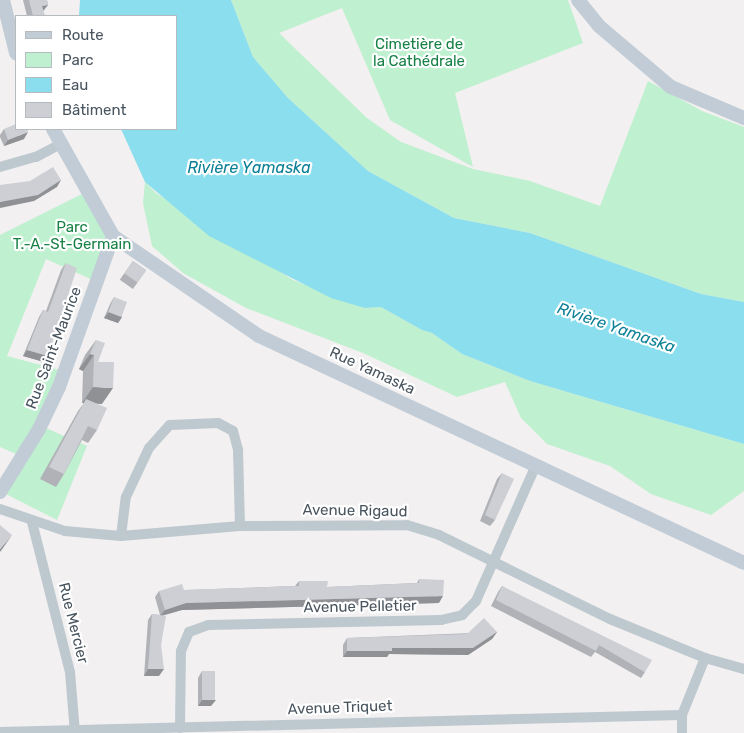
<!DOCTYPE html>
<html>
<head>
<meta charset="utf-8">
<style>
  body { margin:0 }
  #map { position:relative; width:744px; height:733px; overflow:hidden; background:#f2f0f0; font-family:Rubik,sans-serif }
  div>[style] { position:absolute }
  .green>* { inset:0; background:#bff0cf }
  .water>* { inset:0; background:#8bdeed }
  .street>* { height:10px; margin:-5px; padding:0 5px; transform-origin:5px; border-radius:5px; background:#bec8cf }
  .secondary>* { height:14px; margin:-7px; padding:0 7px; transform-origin:7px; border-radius:7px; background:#c1ccd7 }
  .wall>* { inset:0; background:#b0b2b7; transform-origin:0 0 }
  .shaded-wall>* { inset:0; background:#909195 }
  .building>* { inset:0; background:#cdcfd5; transform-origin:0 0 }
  span { translate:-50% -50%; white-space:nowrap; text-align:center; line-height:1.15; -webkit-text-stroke:4.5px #fff; paint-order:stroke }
  .park-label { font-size:15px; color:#178146 }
  .street-label { font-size:15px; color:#48545e }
  .water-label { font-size:16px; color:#0c8096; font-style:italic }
  .legend { position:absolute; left:15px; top:15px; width:162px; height:115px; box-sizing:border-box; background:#fff; border:1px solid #b6bbbf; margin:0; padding:6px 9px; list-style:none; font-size:15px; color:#48545e }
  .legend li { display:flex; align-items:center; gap:10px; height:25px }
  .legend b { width:25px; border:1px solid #b6bbbf }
</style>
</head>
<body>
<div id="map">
  <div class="green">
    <div style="clip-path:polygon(231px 0,568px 0,583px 43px,455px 93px,473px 167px,390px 120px,342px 8px,279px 33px,367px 118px,401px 142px,473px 169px,530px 181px,600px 206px,648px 81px,702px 111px,744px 127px,744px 302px,701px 294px,530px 233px,454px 218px,368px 171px,288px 98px,253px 57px)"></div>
    <div style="clip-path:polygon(145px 182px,156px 193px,293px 280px,365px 308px,381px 307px,422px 330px,432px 333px,462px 354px,530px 381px,744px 444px,744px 491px,711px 515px,651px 494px,610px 466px,547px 444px,521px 418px,505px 382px,457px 397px,363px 353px,246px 308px,183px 273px,152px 246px,143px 203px)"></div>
    <div style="clip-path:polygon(82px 194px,113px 236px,97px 282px,46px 259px,7px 356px,63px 371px,39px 425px,87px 446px,57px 520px,4px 493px,23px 457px,0 447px,0 235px)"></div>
  </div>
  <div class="water">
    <div style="clip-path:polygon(80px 0,231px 0,253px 57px,288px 98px,368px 171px,454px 218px,530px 233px,701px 294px,744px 302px,744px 444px,530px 381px,462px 354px,432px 333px,422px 330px,381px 307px,365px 308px,331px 298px,209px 236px,145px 182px,121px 129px,176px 129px,176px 16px,79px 16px)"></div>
  </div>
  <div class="street">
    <div style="left:0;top:167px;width:37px;rotate:-16deg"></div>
    <div style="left:36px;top:157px;width:27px;rotate:-28deg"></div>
    <div style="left:0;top:509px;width:69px;rotate:18.7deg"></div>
    <div style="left:65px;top:531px;width:56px;rotate:5.1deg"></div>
    <div style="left:121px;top:536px;width:119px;rotate:-4.8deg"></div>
    <div style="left:240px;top:526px;width:167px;rotate:-0.3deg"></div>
    <div style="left:407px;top:525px;width:34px;rotate:17deg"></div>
    <div style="left:439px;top:535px;width:191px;rotate:26.2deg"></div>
    <div style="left:610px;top:619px;width:103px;rotate:22.3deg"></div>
    <div style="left:705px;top:658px;width:41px;rotate:15.8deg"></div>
    <div style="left:32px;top:522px;width:155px;rotate:75.8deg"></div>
    <div style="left:70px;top:672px;width:61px;rotate:85.3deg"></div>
    <div style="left:121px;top:536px;width:39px;rotate:-83deg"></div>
    <div style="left:126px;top:497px;width:54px;rotate:-64.9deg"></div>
    <div style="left:149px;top:448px;width:31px;rotate:-48deg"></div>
    <div style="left:170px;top:425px;width:48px;rotate:-2.4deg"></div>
    <div style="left:218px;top:423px;width:17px;rotate:28deg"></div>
    <div style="left:233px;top:431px;width:20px;rotate:75deg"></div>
    <div style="left:238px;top:450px;width:76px;rotate:88.5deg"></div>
    <div style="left:180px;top:728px;width:77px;rotate:-89.3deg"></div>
    <div style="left:181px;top:651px;width:21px;rotate:-67deg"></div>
    <div style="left:189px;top:632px;width:20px;rotate:-20deg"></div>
    <div style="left:208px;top:625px;width:233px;rotate:-1.2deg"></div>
    <div style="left:441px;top:620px;width:22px;rotate:-13deg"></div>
    <div style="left:462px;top:615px;width:20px;rotate:-45deg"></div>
    <div style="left:476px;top:601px;width:149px;rotate:-66.2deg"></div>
    <div style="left:0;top:732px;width:682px;rotate:-1.43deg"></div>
    <div style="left:682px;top:733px;width:18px;rotate:-90deg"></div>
    <div style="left:682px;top:715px;width:61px;rotate:-68deg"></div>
  </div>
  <div class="secondary">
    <div style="left:3px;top:0;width:55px;rotate:76.2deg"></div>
    <div style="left:578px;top:0;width:33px;rotate:51deg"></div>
    <div style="left:599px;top:26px;width:94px;rotate:40.3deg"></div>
    <div style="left:671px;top:87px;width:79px;rotate:23deg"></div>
    <div style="left:53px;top:129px;width:123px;rotate:60.7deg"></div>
    <div style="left:113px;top:236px;width:177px;rotate:34.4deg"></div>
    <div style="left:259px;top:336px;width:535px;rotate:25.08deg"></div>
    <div style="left:0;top:492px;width:74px;rotate:-58.2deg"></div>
    <div style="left:39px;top:429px;width:47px;rotate:-64.5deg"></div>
    <div style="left:59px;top:387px;width:160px;rotate:-70.3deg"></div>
  </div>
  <div class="wall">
    <div style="clip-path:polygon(23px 0,47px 0,48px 5px,43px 11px,45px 16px,27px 16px)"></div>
    <div style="clip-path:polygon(4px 129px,24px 139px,4px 146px,0 137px,0 135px)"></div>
    <div style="left:133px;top:261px;width:16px;height:23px;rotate:35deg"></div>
    <div style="clip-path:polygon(66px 263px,48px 356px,44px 362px,23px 356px,39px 317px,43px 310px,46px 311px,61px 270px)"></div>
    <div style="clip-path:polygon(114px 297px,122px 317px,118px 323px,104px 318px,110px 304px)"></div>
    <div style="clip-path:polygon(96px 340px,102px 404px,96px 403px,97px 430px,88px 443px,82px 440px,64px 474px,56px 487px,40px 479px,78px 411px,84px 403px,82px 403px,83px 371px,79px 369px,85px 355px)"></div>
    <div style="clip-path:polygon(502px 473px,495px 520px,490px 526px,480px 521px,497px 479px)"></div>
    <div style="clip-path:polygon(419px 579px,439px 603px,182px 610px,162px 616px,161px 645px,159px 676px,144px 676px,148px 620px,152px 614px,160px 615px,155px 597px,159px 591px,295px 586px,299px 581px,327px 587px,417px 583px)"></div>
    <div style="clip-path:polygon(502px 586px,645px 672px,641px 678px,595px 652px,591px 657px,491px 606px,498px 592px)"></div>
    <div style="clip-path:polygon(497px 632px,492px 639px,468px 655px,389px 654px,387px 657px,343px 657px,343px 645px,347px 638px)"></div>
    <div style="clip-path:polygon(202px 671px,211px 706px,198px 706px,198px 678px)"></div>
  </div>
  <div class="shaded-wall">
    <div style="clip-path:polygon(48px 5px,43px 11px,42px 6px)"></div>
    <div style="clip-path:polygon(28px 132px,24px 139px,4px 146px,8px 140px)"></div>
    <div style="clip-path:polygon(61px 180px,57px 187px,34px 201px,0 208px,0 202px)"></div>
    <div style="clip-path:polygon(109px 312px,122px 317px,118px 323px,104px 318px)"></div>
    <div style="clip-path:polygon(27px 350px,48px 356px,44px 362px,23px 356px)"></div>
    <div style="clip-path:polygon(90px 354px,94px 355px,83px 371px,79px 369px)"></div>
    <div style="clip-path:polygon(93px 387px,113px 388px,102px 404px,84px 403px,86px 399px,84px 403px,82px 403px)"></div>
    <div style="clip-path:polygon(12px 535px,3px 548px,0 552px,0 549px)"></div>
    <div style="clip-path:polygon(443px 596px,439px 603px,182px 610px,160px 616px,165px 610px,186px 603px)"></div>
    <div style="clip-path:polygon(497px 632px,492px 639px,468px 655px,389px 654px,387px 657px,343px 657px,347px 651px,392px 648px)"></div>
    <div style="clip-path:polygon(148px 669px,164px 669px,159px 676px,144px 676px)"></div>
    <div style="clip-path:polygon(202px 700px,216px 700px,211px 706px,198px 706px)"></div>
  </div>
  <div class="building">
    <div style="clip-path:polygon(29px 0,47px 0,48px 5px,42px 6px,45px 16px,33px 16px)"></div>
    <div style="clip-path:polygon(16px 124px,16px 129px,27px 129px,28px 132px,8px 140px,4px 129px)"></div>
    <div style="clip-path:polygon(53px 167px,61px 180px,38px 195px,0 202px,0 185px,30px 181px)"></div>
    <div style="left:133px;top:261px;width:16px;height:15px;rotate:35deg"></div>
    <div style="clip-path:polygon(66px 263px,77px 268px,48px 356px,27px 350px,43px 310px,48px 312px)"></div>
    <div style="left:114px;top:297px;width:14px;height:16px;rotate:21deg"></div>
    <div style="clip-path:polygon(96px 340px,105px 343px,98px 362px,114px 362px,113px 388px,93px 387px,94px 355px,90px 354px)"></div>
    <div style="clip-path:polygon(86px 399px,107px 408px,97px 430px,88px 426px,64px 474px,49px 467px)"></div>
    <div style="clip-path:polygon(502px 473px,514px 479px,495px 520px,485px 515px)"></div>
    <div style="clip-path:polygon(0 525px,12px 535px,0 549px)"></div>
    <div style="clip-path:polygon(419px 579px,444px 580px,443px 596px,186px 603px,165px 610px,159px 591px,182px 584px,184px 590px,299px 586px,299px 581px,328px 581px,327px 587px,419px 583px)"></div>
    <div style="clip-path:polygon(502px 586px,652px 660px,645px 672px,599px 645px,596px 651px,496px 600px)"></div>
    <div style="clip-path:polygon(152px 614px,166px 616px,161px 645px,164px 669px,148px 669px)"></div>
    <div style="clip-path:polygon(484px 618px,497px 632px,473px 648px,392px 648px,392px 651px,347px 651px,347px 638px,467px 634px)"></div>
    <div style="left:202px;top:671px;width:13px;height:29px"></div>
  </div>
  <div class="park-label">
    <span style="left:419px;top:53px">Cimetière de<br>la Cathédrale</span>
    <span style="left:72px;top:236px">Parc<br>T.-A.-St-Germain</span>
  </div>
  <div class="street-label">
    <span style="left:54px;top:348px;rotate:-69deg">Rue Saint-Maurice</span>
    <span style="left:372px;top:371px;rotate:25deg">Rue Yamaska</span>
    <span style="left:355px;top:511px;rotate:1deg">Avenue Rigaud</span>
    <span style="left:360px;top:607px;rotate:-1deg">Avenue Pelletier</span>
    <span style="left:73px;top:623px;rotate:76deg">Rue Mercier</span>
    <span style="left:340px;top:708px;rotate:-2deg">Avenue Triquet</span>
  </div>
  <div class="water-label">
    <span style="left:249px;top:168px">Rivière Yamaska</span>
    <span style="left:616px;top:328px;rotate:19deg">Rivière Yamaska</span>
  </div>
  <ul class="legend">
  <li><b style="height:6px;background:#c1ccd7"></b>Route</li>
  <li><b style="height:14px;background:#bff0cf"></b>Parc</li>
  <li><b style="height:14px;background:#8bdeed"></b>Eau</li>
  <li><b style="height:14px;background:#cdcfd5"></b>Bâtiment</li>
  </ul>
</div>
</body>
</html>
